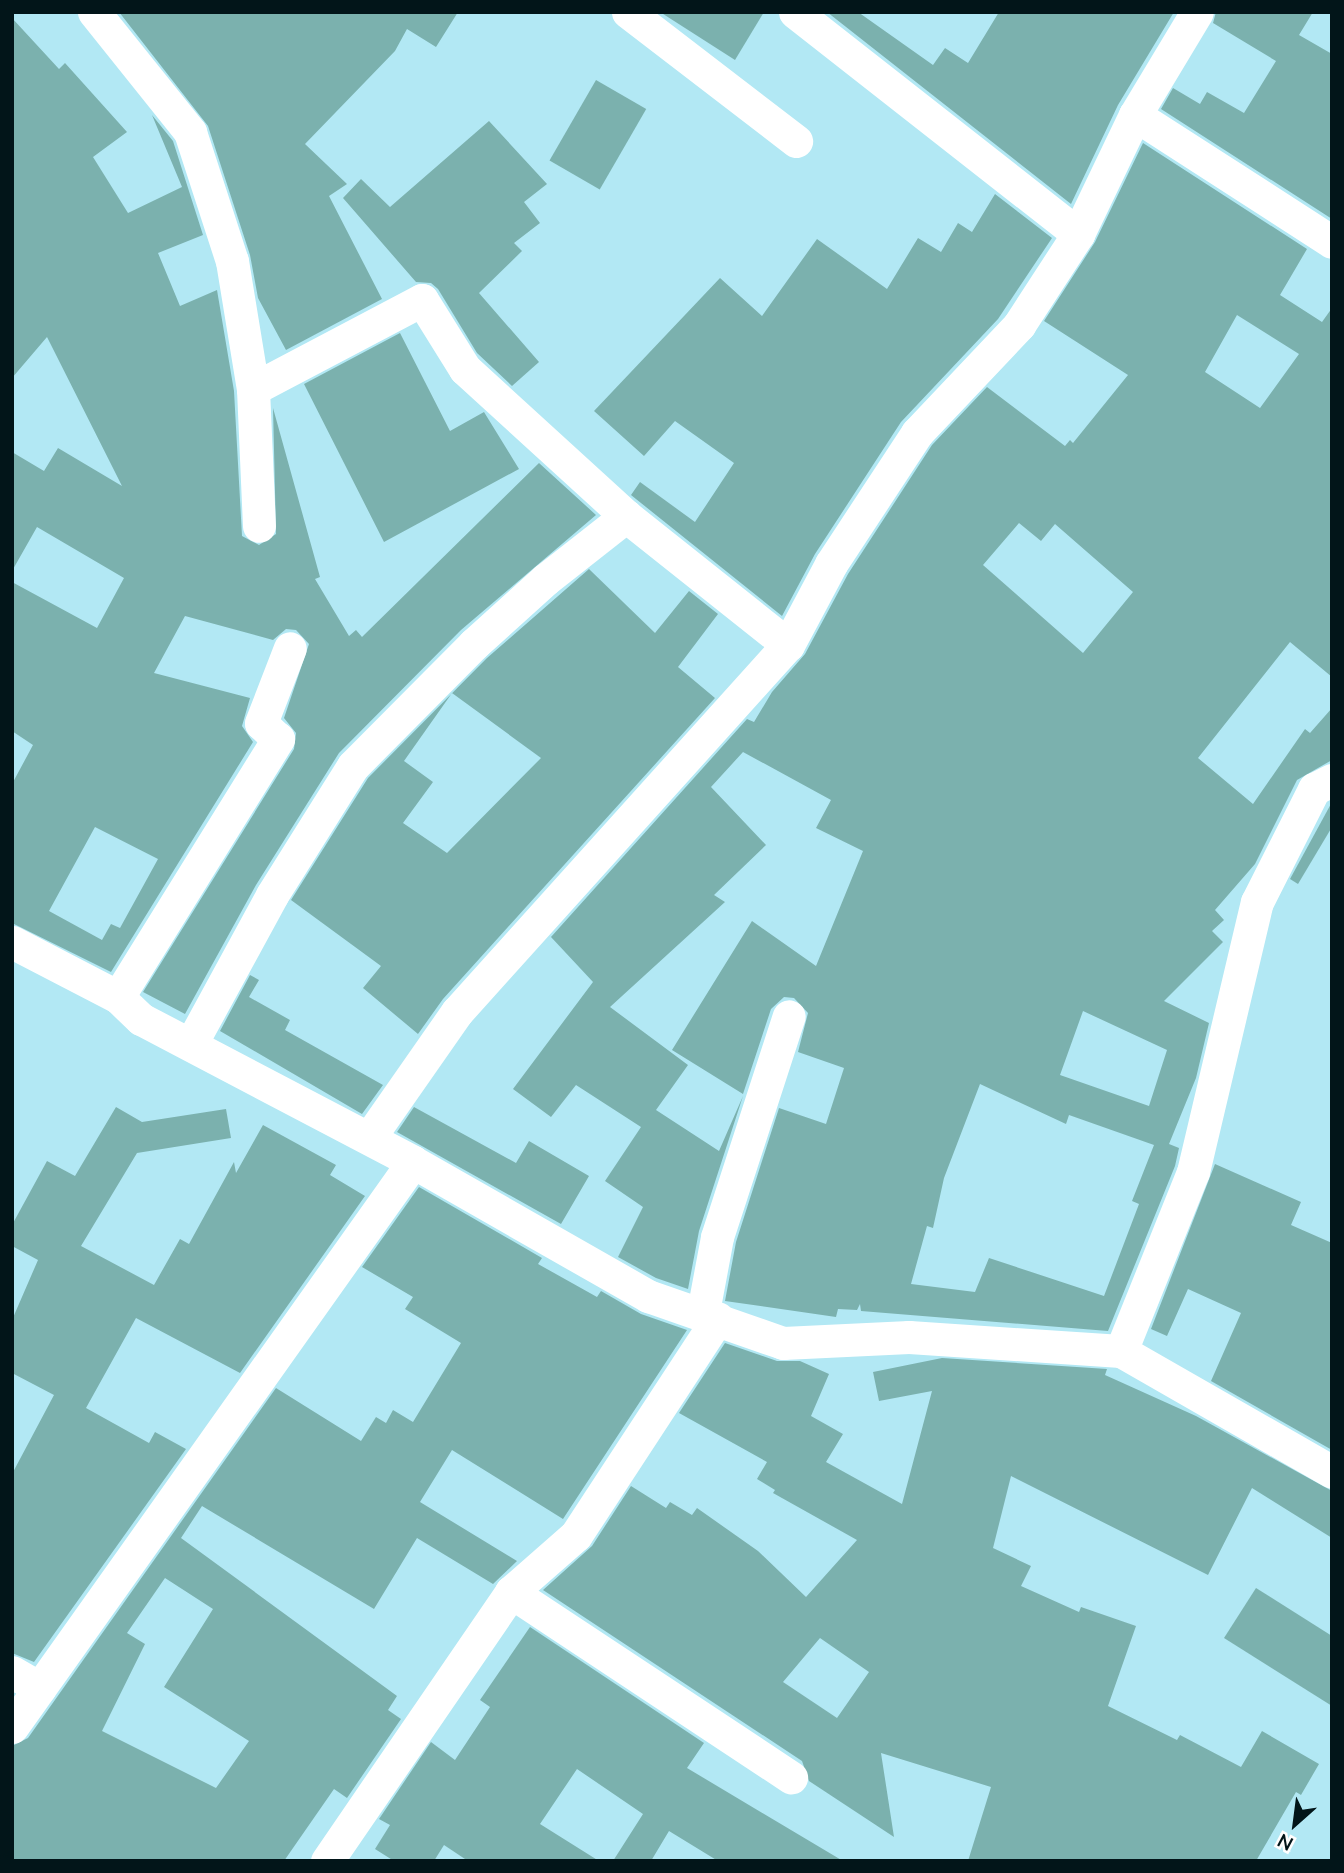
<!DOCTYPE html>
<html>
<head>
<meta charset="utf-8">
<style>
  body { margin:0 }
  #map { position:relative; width:1344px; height:1873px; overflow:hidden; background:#b2e8f4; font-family:Mulish,sans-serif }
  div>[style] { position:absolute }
  .building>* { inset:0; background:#7bb1ae; transform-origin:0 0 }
  .street>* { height:33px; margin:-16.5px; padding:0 16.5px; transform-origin:16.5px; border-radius:16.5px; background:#fff }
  span { translate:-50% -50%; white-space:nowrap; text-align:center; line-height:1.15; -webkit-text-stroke:7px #fefefe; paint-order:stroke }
  .frame { position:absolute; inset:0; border:14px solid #021519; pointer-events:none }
  .north { position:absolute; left:1260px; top:1789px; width:70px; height:70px; -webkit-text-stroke:5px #fefefe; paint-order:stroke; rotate:208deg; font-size:19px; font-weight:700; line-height:28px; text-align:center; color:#021519 }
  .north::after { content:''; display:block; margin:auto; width:24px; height:32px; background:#021519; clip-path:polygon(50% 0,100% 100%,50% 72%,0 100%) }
</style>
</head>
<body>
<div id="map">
  <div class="building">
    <div style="clip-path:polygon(119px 12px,458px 12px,436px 47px,407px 29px,395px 51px,305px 144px,347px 184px,329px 196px,382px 299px,286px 350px,258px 298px,250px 255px,208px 126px)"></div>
    <div style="clip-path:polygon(660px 12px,764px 12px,735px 60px)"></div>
    <div style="clip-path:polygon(827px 12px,858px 12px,933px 65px,945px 48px,968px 63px,999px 12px,1174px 12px,1118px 105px,1071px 204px)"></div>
    <div style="clip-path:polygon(1216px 12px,1313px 12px,1299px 35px,1332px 54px,1332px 219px,1161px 109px,1173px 88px,1200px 104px,1207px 92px,1244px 113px,1276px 61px,1213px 23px)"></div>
    <div style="clip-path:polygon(evenodd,12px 18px,59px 69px,65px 63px,127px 132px,93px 157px,128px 213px,182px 187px,152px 115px,173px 141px,203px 235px,158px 253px,180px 306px,217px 290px,234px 391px,242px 536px,259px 545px,276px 534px,273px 408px,320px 577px,315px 579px,349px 636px,356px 630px,362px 637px,539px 463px,596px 515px,461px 630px,339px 753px,256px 885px,185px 1014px,143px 992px,294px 749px,296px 733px,284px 718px,309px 644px,296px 630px,286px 629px,273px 640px,185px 616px,154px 673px,250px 698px,242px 726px,253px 742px,111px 972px,12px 923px,12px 784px,33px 745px,12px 731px,12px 582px,97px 628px,124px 578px,37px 527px,12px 571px,12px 452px,44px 471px,58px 448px,122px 486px,47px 337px,12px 378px,12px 18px,95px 827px,158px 859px,120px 928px,111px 924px,102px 940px,49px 911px,95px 827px)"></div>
    <div style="left:596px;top:80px;width:58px;height:93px;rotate:30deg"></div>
    <div style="clip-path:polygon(489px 121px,547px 184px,524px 202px,540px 223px,514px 243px,522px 251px,479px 293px,539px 362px,512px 386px,477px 353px,438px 289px,431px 283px,416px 282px,343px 198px,361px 179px,390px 207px)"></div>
    <div style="clip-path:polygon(evenodd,1143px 143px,1307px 249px,1280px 295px,1322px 322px,1332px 308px,1332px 677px,1290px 642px,1198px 758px,1253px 804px,1305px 729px,1310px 733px,1332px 708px,1332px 760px,1297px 780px,1255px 864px,1215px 910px,1224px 920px,1212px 931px,1223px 942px,1164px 1001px,1209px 1023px,1196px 1078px,1169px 1144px,1179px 1148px,1175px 1166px,1108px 1331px,861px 1311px,860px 1304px,857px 1310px,838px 1309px,836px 1317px,725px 1301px,736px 1242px,779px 1108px,826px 1124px,844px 1068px,798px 1052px,808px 1013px,794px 998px,784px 997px,771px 1009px,743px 1094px,672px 1050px,752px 921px,816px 966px,863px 851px,816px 828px,831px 800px,743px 752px,711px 787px,766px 845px,714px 895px,725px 902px,610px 1007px,688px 1065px,656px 1110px,719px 1151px,743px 1096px,699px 1231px,688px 1289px,656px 1278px,618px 1257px,643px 1207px,605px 1181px,641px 1127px,576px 1085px,551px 1117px,513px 1089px,593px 982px,551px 937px,747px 719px,754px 722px,772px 692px,805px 654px,848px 574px,932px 445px,987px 387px,1065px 446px,1070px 440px,1073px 443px,1128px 375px,1044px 321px,1095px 242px,1143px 143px,1237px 315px,1299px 354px,1260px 408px,1205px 372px,1237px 315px,1143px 143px,1019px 523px,1041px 541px,1055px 524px,1133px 592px,1083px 653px,983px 565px,1019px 523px,1143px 143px,1083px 1011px,1167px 1050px,1149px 1106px,1060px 1075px,1083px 1011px,1143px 143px,980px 1084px,1066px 1124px,1069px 1115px,1154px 1145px,1132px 1201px,1139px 1204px,1104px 1296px,989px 1258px,975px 1292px,911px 1284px,927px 1226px,933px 1228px,944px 1178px,980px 1084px)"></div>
    <div style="clip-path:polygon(995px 194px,1052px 238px,998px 319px,901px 422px,815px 554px,782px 616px,631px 495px,640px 482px,695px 522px,734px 463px,675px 421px,644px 456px,594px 411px,720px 278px,762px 316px,817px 239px,887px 289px,918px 238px,941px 252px,958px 223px,972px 232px)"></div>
    <div style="clip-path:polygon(400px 333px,450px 431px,484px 412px,519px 469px,384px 542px,304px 384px)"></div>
    <div style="clip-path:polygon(evenodd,589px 569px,655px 633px,689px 591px,718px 614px,678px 667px,715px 698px,443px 999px,418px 1034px,363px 988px,381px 966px,291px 900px,368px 778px,487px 658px,589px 569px,452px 693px,541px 758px,447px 853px,403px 823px,433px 782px,404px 761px,452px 693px)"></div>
    <div style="clip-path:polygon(1332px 802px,1332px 827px,1298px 884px,1290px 879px)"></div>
    <div style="clip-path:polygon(250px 975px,259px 980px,249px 997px,290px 1020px,285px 1030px,383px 1085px,362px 1114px,220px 1031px)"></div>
    <div style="clip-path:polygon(116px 1107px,142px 1122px,226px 1109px,231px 1138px,137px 1153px,81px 1246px,154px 1285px,180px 1239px,189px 1244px,234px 1162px,236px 1173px,263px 1125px,336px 1165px,330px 1175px,365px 1196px,240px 1373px,136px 1318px,86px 1408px,149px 1443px,155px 1432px,186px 1449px,34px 1662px,12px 1653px,12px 1474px,54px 1395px,12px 1373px,12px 1320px,38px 1260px,12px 1246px,12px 1225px,47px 1161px,75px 1176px)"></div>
    <div style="clip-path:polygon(414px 1107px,516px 1163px,529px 1141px,589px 1176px,561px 1224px,397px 1132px)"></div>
    <div style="clip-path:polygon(1215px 1164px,1301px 1202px,1291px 1225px,1332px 1243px,1332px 1450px,1211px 1381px,1241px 1313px,1188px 1289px,1167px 1336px,1151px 1329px)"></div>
    <div style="clip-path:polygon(evenodd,419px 1187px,542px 1258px,538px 1264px,597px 1297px,601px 1291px,641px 1314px,687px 1330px,563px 1519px,452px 1450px,420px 1502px,517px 1561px,493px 1584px,417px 1538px,374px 1609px,202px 1506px,181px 1538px,397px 1696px,388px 1710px,401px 1719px,347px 1798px,334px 1789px,284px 1861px,12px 1861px,12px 1746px,28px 1738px,276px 1388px,361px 1441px,376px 1417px,386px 1423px,393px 1410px,413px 1422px,461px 1343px,405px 1309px,413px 1297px,362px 1267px,419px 1187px,165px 1578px,213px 1609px,164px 1687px,249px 1741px,216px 1788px,102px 1731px,145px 1644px,127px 1633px,165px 1578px)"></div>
    <div style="clip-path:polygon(evenodd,725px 1343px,777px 1361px,800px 1361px,829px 1374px,811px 1416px,843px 1434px,826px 1462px,902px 1504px,932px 1391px,879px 1401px,873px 1372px,942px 1358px,1107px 1369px,1105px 1375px,1196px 1416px,1332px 1491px,1332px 1538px,1252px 1488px,1208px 1575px,1011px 1476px,993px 1548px,1031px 1566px,1021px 1586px,1079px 1612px,1081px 1607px,1136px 1626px,1108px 1706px,1177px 1740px,1180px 1735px,1241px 1767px,1262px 1731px,1319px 1764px,1301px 1795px,1296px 1792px,1256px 1861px,968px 1861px,991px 1787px,881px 1753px,894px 1837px,809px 1781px,802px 1761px,543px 1590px,592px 1546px,631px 1486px,666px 1508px,670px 1502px,692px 1515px,697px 1508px,758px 1551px,806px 1597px,857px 1540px,773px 1493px,775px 1490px,757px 1479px,767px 1462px,679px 1413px,725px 1343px,820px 1638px,869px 1672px,837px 1718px,783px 1682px,820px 1638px)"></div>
    <div style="clip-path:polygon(1256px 1588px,1332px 1636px,1332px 1706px,1224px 1638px)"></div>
    <div style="clip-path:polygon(530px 1627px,704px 1743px,687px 1768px,843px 1861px,718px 1861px,669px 1831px,651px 1861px,613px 1861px,643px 1814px,577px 1769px,540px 1824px,599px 1861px,468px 1861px,444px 1845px,434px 1861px,394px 1861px,375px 1849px,390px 1825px,379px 1819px,431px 1742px,455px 1760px,490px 1707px,480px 1700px)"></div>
  </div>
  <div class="street">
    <div style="left:94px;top:12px;width:154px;rotate:51.3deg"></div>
    <div style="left:190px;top:132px;width:136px;rotate:72deg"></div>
    <div style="left:232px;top:261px;width:130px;rotate:80.7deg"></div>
    <div style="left:253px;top:389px;width:137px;rotate:87.5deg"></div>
    <div style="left:628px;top:12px;width:212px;rotate:37.5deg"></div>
    <div style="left:795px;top:12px;width:360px;rotate:38.1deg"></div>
    <div style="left:1135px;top:115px;width:234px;rotate:32.8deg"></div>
    <div style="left:253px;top:389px;width:191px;rotate:-27.8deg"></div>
    <div style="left:422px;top:300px;width:81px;rotate:58.1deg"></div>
    <div style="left:465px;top:369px;width:218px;rotate:42.4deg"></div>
    <div style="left:626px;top:516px;width:207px;rotate:38.5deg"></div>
    <div style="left:12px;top:942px;width:119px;rotate:27.4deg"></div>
    <div style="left:118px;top:997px;width:32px;rotate:44deg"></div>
    <div style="left:141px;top:1019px;width:307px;rotate:27.7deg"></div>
    <div style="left:413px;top:1162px;width:271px;rotate:29.7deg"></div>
    <div style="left:648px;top:1296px;width:143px;rotate:19.2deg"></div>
    <div style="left:783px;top:1343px;width:126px;rotate:-2.7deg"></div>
    <div style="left:909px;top:1337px;width:212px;rotate:3.8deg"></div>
    <div style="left:1121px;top:1351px;width:243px;rotate:29.8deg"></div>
    <div style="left:118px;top:997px;width:304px;rotate:-58.2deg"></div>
    <div style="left:278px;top:739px;width:23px;rotate:-137deg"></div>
    <div style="left:261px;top:723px;width:80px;rotate:-68.9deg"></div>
    <div style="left:192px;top:1042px;width:167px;rotate:-61.4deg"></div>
    <div style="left:272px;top:895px;width:152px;rotate:-57.9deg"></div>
    <div style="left:353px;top:766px;width:172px;rotate:-45.2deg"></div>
    <div style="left:474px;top:644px;width:97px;rotate:-42.1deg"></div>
    <div style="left:546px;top:579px;width:102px;rotate:-38.2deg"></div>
    <div style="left:369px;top:1138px;width:154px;rotate:-55.1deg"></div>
    <div style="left:457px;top:1012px;width:494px;rotate:-48deg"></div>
    <div style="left:788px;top:645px;width:92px;rotate:-62deg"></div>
    <div style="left:831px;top:564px;width:157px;rotate:-56.7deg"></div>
    <div style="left:917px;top:433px;width:149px;rotate:-46.6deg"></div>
    <div style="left:1019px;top:325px;width:108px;rotate:-57deg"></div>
    <div style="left:1078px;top:234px;width:132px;rotate:-64.4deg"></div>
    <div style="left:1135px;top:115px;width:120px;rotate:-59deg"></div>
    <div style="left:703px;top:1312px;width:76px;rotate:-79.4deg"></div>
    <div style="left:717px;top:1237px;width:232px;rotate:-72deg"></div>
    <div style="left:1121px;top:1351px;width:193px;rotate:-68.1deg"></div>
    <div style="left:1193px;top:1172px;width:277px;rotate:-76.7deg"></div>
    <div style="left:1257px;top:902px;width:127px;rotate:-63.2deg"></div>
    <div style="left:1314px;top:789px;width:20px;rotate:-27deg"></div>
    <div style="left:511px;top:1592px;width:336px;rotate:33.5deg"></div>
    <div style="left:12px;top:1672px;width:32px;rotate:30deg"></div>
    <div style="left:12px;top:1727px;width:693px;rotate:-54.64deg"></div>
    <div style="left:327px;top:1861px;width:326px;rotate:-55.6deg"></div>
    <div style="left:511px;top:1592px;width:86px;rotate:-41.2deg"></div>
    <div style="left:576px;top:1535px;width:259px;rotate:-56.8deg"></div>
  </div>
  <div class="frame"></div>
  <div class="north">N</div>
</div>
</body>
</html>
